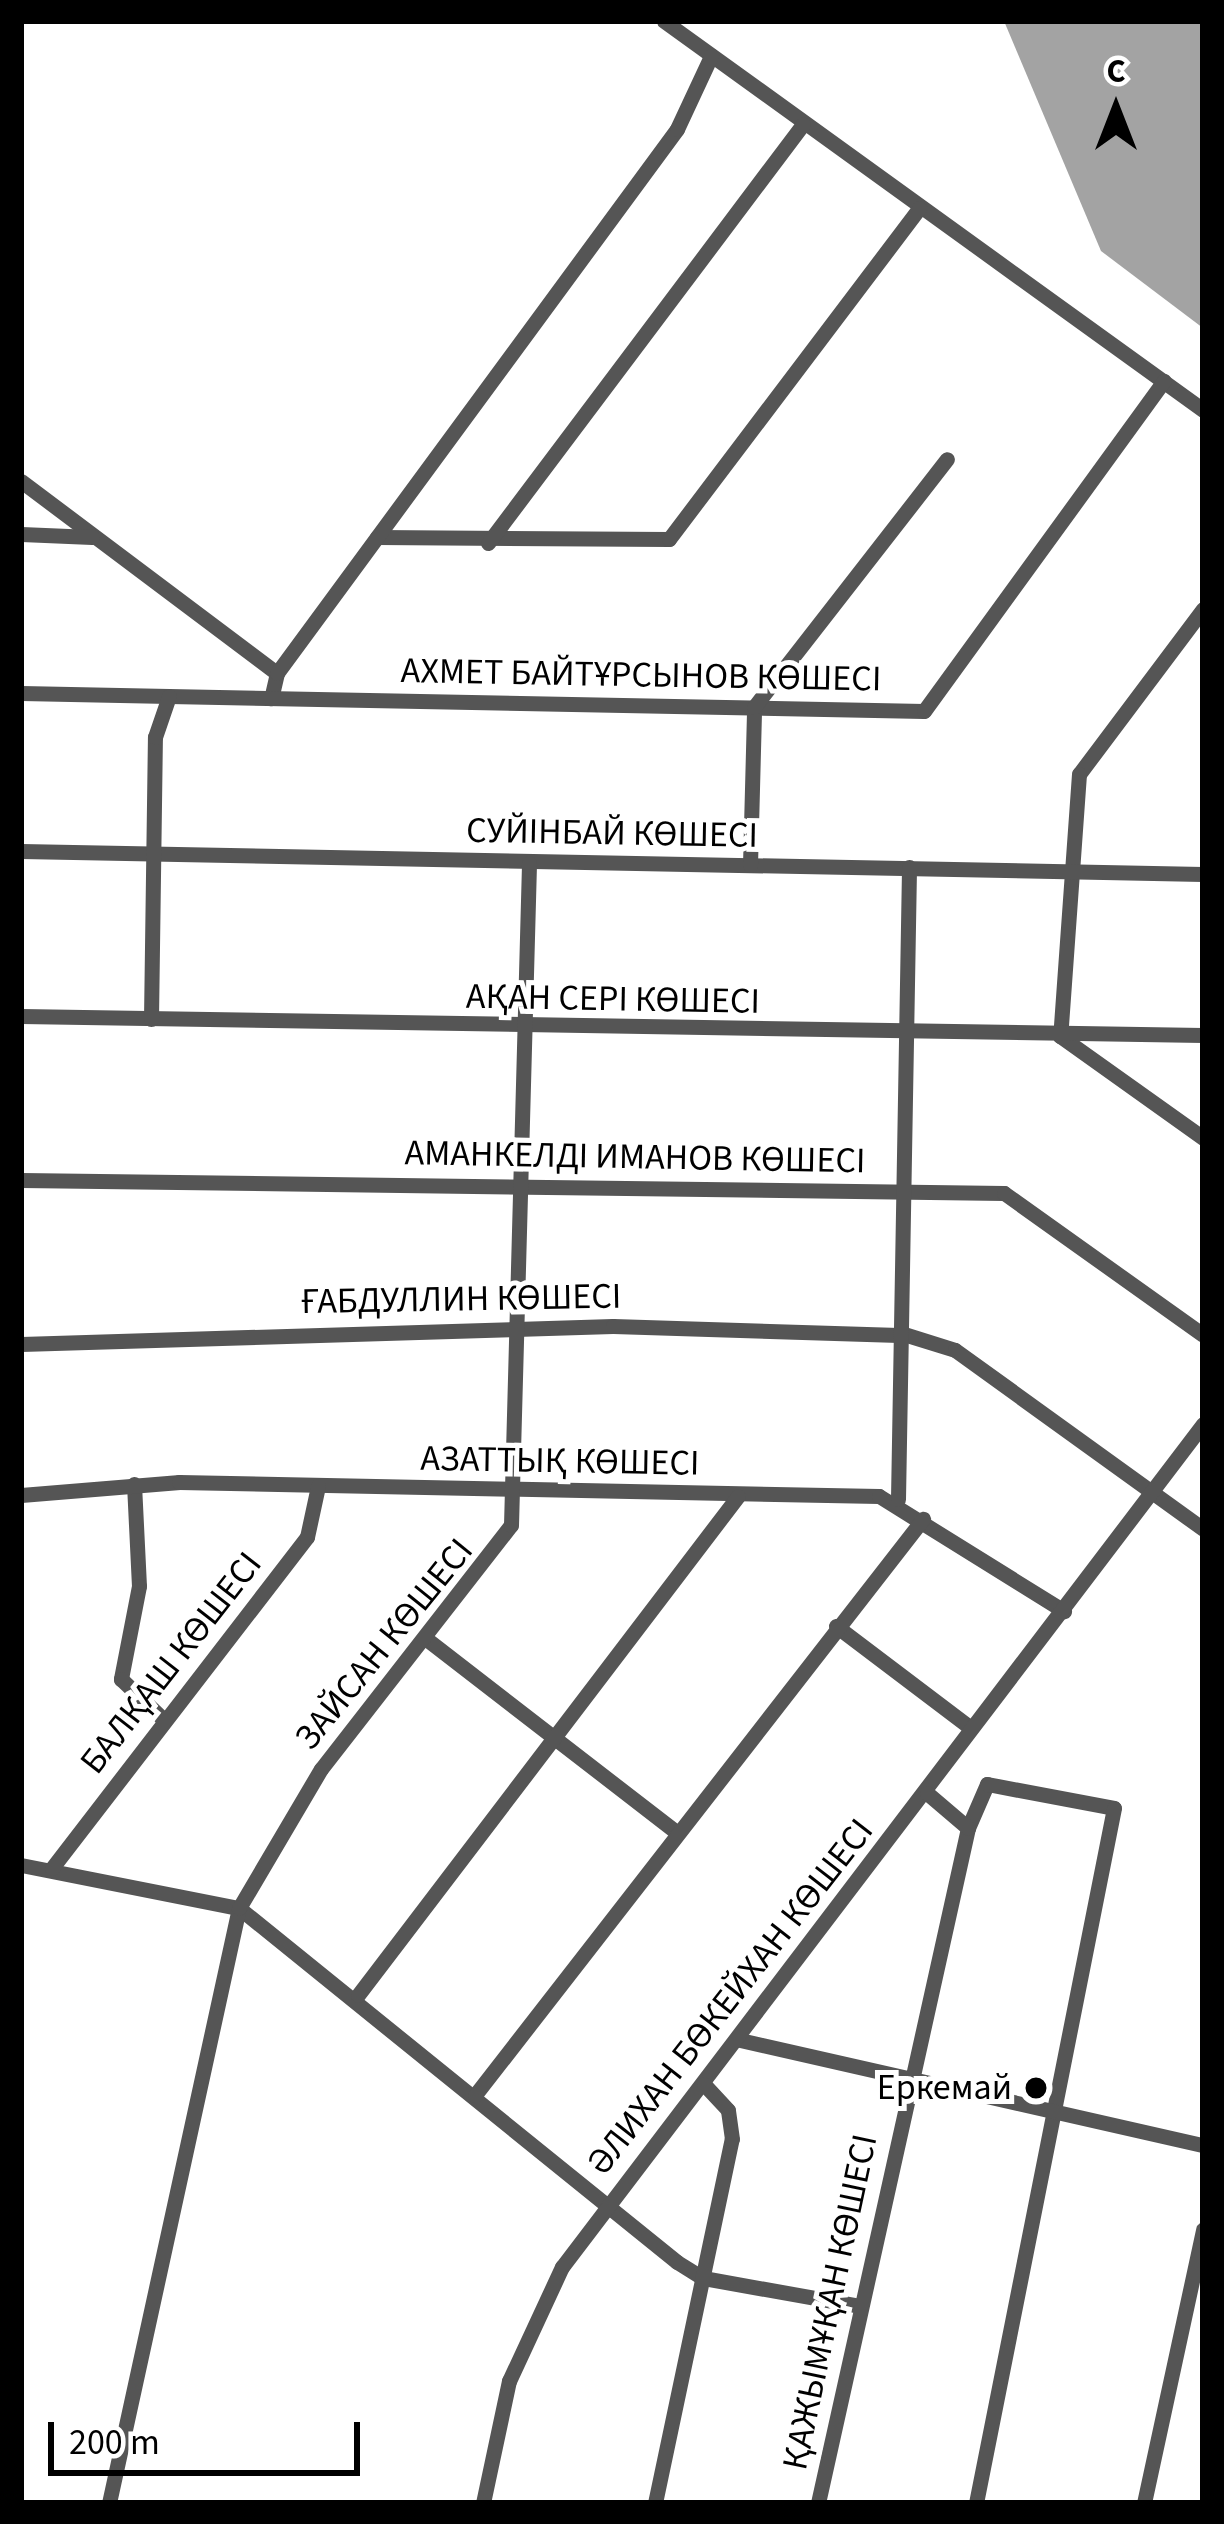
<!DOCTYPE html>
<html>
<head>
<meta charset="utf-8">
<style>
  body { margin:0 }
  #map { position:relative; width:1224px; height:2524px; overflow:hidden; background:#fff; font-family:"Source Sans 3",sans-serif }
  div>[style] { position:absolute }
  .water>* { inset:0; background:#a3a3a3 }
  .minor>* { height:15px; margin:-7.5px; padding:0 7.5px; transform-origin:7.5px; border-radius:7.5px; background:#555 }
  .dots>* { width:33px; height:33px; translate:-50% -50%; box-sizing:border-box; border:6px solid #fff; border-radius:50% }
  span { translate:-50% -50%; white-space:nowrap; text-align:center; line-height:1.15; -webkit-text-stroke:10px #fff; paint-order:stroke }
  .street-label { font-size:36px; color:#000 }
  .poi-label { font-size:36px; color:#000 }
  .right { translate:-100% -50%; text-align:right }
  .frame { position:absolute; inset:0; border:24px solid #000; pointer-events:none }
  .north { position:absolute; left:1056px; top:48px; width:120px; height:120px; -webkit-text-stroke:9px #fff; paint-order:stroke; rotate:0deg; font-size:33px; font-weight:700; line-height:48px; text-align:center; color:#000 }
  .north::after { content:''; display:block; margin:auto; width:42px; height:54px; background:#000; clip-path:polygon(50% 0,100% 100%,50% 72%,0 100%) }
  .scale { position:absolute; left:48px; top:2422px; width:312px; height:54px; box-sizing:border-box; border:6px solid #000; border-top:0; padding-left:15px; font-size:36px; line-height:42px; white-space:nowrap; color:#000; -webkit-text-stroke:9px #fff; paint-order:stroke }
</style>
</head>
<body>
<div id="map">
  <div class="water">
    <div style="clip-path:polygon(1004px 21px,1203px 21px,1203px 328px,1101px 251px)"></div>
  </div>
  <div class="minor">
    <div style="left:664px;top:21px;width:665px;rotate:35.82deg"></div>
    <div style="left:21px;top:481px;width:320px;rotate:36.9deg"></div>
    <div style="left:277px;top:673px;width:26px;rotate:103deg"></div>
    <div style="left:21px;top:534px;width:71px;rotate:2.4deg"></div>
    <div style="left:377px;top:537px;width:292px;rotate:0.4deg"></div>
    <div style="left:669px;top:539px;width:415px;rotate:-52.9deg"></div>
    <div style="left:488px;top:543px;width:524px;rotate:-53.06deg"></div>
    <div style="left:1203px;top:609px;width:206px;rotate:126.9deg"></div>
    <div style="left:1079px;top:774px;width:263px;rotate:94.1deg"></div>
    <div style="left:1060px;top:1036px;width:176px;rotate:35.5deg"></div>
    <div style="left:277px;top:673px;width:675px;rotate:-53.67deg"></div>
    <div style="left:677px;top:129px;width:81px;rotate:-65deg"></div>
    <div style="left:21px;top:693px;width:903px;rotate:1.14deg"></div>
    <div style="left:924px;top:711px;width:408px;rotate:-54deg"></div>
    <div style="left:21px;top:851px;width:1182px;rotate:1.11deg"></div>
    <div style="left:750px;top:865px;width:158px;rotate:-88.5deg"></div>
    <div style="left:754px;top:707px;width:314px;rotate:-52.1deg"></div>
    <div style="left:21px;top:1016px;width:1182px;rotate:0.92deg"></div>
    <div style="left:151px;top:1019px;width:282px;rotate:-89.2deg"></div>
    <div style="left:155px;top:737px;width:43px;rotate:-71.1deg"></div>
    <div style="left:21px;top:1180px;width:983px;rotate:0.76deg"></div>
    <div style="left:1004px;top:1193px;width:244px;rotate:35.5deg"></div>
    <div style="left:21px;top:1344px;width:592px;rotate:-1.74deg"></div>
    <div style="left:613px;top:1326px;width:294px;rotate:1.8deg"></div>
    <div style="left:907px;top:1335px;width:50px;rotate:17.4deg"></div>
    <div style="left:955px;top:1350px;width:306px;rotate:35.8deg"></div>
    <div style="left:134px;top:1484px;width:102px;rotate:87.2deg"></div>
    <div style="left:139px;top:1586px;width:95px;rotate:101deg"></div>
    <div style="left:121px;top:1679px;width:57px;rotate:43.6deg"></div>
    <div style="left:21px;top:1495px;width:159px;rotate:-4.7deg"></div>
    <div style="left:179px;top:1482px;width:700px;rotate:1.15deg"></div>
    <div style="left:879px;top:1496px;width:218px;rotate:31.9deg"></div>
    <div style="left:898px;top:1499px;width:632px;rotate:-89deg"></div>
    <div style="left:836px;top:1626px;width:169px;rotate:37.1deg"></div>
    <div style="left:429px;top:1641px;width:312px;rotate:37.7deg"></div>
    <div style="left:968px;top:1828px;width:48px;rotate:-66.6deg"></div>
    <div style="left:987px;top:1784px;width:129px;rotate:10.7deg"></div>
    <div style="left:1114px;top:1808px;width:709px;rotate:101.23deg"></div>
    <div style="left:21px;top:1865px;width:222px;rotate:11.2deg"></div>
    <div style="left:239px;top:1908px;width:563px;rotate:38.95deg"></div>
    <div style="left:677px;top:2262px;width:31px;rotate:32deg"></div>
    <div style="left:703px;top:2278px;width:159px;rotate:10.1deg"></div>
    <div style="left:52px;top:1868px;width:418px;rotate:-52.4deg"></div>
    <div style="left:307px;top:1537px;width:52px;rotate:-77.8deg"></div>
    <div style="left:358px;top:1995px;width:627px;rotate:-52.71deg"></div>
    <div style="left:740px;top:2040px;width:475px;rotate:12.8deg"></div>
    <div style="left:475px;top:2095px;width:730px;rotate:-52.13deg"></div>
    <div style="left:109px;top:2503px;width:609px;rotate:-77.68deg"></div>
    <div style="left:239px;top:1908px;width:161px;rotate:-59.5deg"></div>
    <div style="left:321px;top:1769px;width:309px;rotate:-52.1deg"></div>
    <div style="left:511px;top:1525px;width:662px;rotate:-88.44deg"></div>
    <div style="left:483px;top:2503px;width:125px;rotate:-78deg"></div>
    <div style="left:509px;top:2381px;width:126px;rotate:-65.1deg"></div>
    <div style="left:562px;top:2267px;width:1059px;rotate:-52.75deg"></div>
    <div style="left:655px;top:2503px;width:372px;rotate:-78.1deg"></div>
    <div style="left:732px;top:2139px;width:29px;rotate:-98deg"></div>
    <div style="left:728px;top:2110px;width:35px;rotate:-133deg"></div>
    <div style="left:818px;top:2503px;width:691px;rotate:-77.47deg"></div>
    <div style="left:968px;top:1828px;width:54px;rotate:-139.5deg"></div>
    <div style="left:1144px;top:2503px;width:280px;rotate:-77.8deg"></div>
  </div>
  <div class="dots">
    <div style="left:1036px;top:2088px;background:#000"></div>
  </div>
  <div class="street-label">
    <span style="left:641px;top:675px;rotate:1deg">АХМЕТ БАЙТҰРСЫНОВ КӨШЕСІ</span>
    <span style="left:612px;top:833px;rotate:1deg">СУЙІНБАЙ КӨШЕСІ</span>
    <span style="left:613px;top:999px;rotate:1deg">АҚАН СЕРІ КӨШЕСІ</span>
    <span style="left:635px;top:1157px;rotate:1deg">АМАНКЕЛДІ ИМАНОВ КӨШЕСІ</span>
    <span style="left:461px;top:1299px;rotate:-1deg">ҒАБДУЛЛИН КӨШЕСІ</span>
    <span style="left:560px;top:1461px;rotate:1deg">АЗАТТЫҚ КӨШЕСІ</span>
    <span style="left:384px;top:1644px;rotate:-51deg">ЗАЙСАН КӨШЕСІ</span>
    <span style="left:171px;top:1663px;rotate:-52deg">БАЛҚАШ КӨШЕСІ</span>
    <span style="left:730px;top:1997px;rotate:-52deg">ӘЛИХАН БӨКЕЙХАН КӨШЕСІ</span>
    <span style="left:830px;top:2302px;rotate:-78deg">ҚАЖЫМҰҚАН КӨШЕСІ</span>
  </div>
  <div class="poi-label">
    <span class="right" style="left:1012px;top:2088px">Еркемай</span>
  </div>
  <div class="frame"></div>
  <div class="north">С</div>
  <div class="scale">200 m</div>
</div>
</body>
</html>
